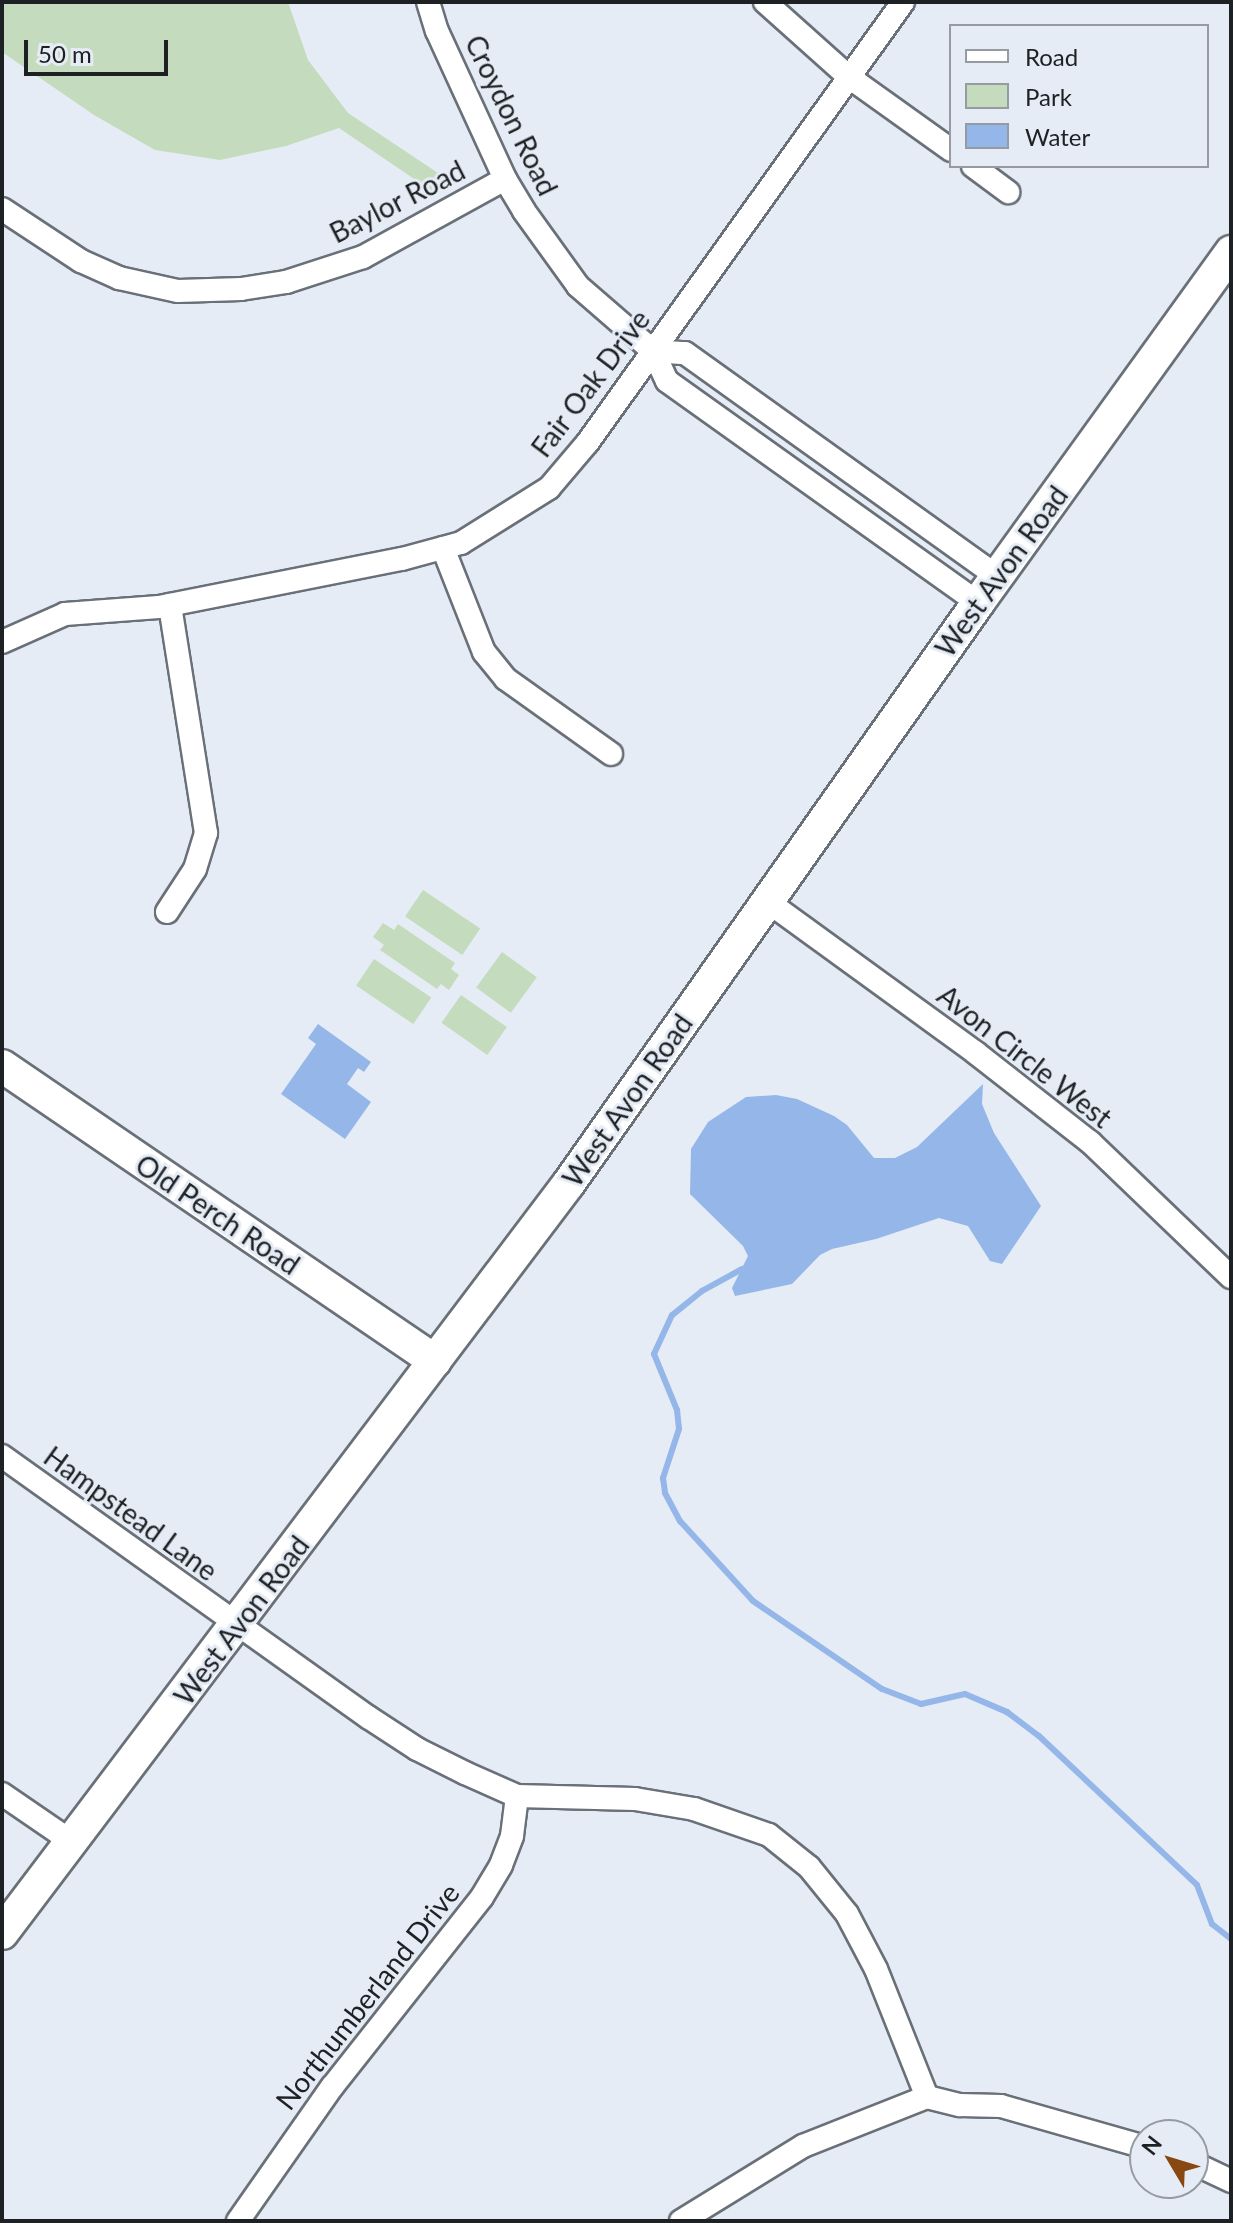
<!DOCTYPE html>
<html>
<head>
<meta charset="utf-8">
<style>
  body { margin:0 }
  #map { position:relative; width:1233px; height:2223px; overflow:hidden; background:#e5ecf5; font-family:Lato,sans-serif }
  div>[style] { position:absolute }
  .green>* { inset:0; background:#c4dcbd; transform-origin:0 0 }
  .water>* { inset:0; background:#95b6e8 }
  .stream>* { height:6px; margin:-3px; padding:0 3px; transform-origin:3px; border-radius:3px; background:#95b6e8 }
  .roads { filter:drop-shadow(2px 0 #6a7078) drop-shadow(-2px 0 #6a7078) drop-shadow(0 2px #6a7078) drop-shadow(0 -2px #6a7078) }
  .street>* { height:22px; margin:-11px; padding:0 11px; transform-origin:11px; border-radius:11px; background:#fff }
  .secondary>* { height:32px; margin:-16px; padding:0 16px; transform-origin:16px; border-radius:16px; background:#fff }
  span { translate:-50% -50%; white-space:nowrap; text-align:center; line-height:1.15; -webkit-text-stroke:6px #e5ecf5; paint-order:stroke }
  .street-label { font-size:28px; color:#1e2124 }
  .frame { position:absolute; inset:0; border:4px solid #1e2124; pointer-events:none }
  .legend { position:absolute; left:949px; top:24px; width:260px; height:144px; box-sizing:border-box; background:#e5ecf5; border:2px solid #959ba1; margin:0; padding:10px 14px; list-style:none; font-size:24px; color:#1e2124 }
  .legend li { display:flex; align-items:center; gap:16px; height:40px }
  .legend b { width:40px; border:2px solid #959ba1 }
  .north { position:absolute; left:1129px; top:2119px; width:80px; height:80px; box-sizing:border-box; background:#e5ecf5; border:2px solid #959ba1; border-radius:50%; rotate:308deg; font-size:22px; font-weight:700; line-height:32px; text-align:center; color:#1e2124 }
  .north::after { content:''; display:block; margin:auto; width:28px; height:36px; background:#884812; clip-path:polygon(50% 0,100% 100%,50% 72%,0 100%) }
  .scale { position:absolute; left:24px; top:40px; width:144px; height:36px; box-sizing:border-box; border:4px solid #1e2124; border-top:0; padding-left:10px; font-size:24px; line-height:28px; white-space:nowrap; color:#1e2124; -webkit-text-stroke:6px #e5ecf5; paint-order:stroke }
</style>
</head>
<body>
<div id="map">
  <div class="green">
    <div style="clip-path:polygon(2px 2px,288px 2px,308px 60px,348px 113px,450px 181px,432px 191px,339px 128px,286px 146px,220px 160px,155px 150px,94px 115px,2px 52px)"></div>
    <div style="left:423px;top:890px;width:69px;height:32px;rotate:34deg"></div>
    <div style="clip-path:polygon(383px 923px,394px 930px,398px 924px,455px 963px,451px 969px,459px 975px,449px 990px,441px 984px,437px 989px,380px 950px,384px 945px,373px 937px)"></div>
    <div style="left:502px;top:952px;width:43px;height:44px;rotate:36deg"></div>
    <div style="left:374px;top:959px;width:69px;height:32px;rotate:34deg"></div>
    <div style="left:461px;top:995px;width:56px;height:34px;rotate:35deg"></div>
  </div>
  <div class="water">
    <div style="clip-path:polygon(318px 1024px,371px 1062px,364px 1072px,358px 1068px,347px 1084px,371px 1102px,345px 1139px,281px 1094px,316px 1044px,308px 1038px)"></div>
    <div style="clip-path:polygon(983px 1084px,982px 1104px,994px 1133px,1041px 1206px,1002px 1264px,990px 1261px,968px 1226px,939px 1218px,876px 1239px,832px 1249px,820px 1255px,792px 1284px,735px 1296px,732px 1288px,748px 1256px,743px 1246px,690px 1194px,691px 1149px,708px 1122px,746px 1097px,776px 1095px,797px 1099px,834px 1116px,847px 1125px,874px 1158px,895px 1158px,917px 1147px)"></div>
  </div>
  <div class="stream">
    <div style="left:742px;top:1269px;width:46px;rotate:151.2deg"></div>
    <div style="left:702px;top:1291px;width:38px;rotate:141deg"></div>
    <div style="left:672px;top:1315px;width:43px;rotate:114.8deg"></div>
    <div style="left:654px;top:1354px;width:61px;rotate:67.7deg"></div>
    <div style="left:677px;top:1410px;width:19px;rotate:84deg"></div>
    <div style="left:679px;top:1429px;width:52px;rotate:108.1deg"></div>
    <div style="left:663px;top:1478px;width:15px;rotate:82deg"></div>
    <div style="left:665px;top:1493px;width:32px;rotate:62deg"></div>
    <div style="left:680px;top:1521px;width:108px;rotate:47.6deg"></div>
    <div style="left:753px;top:1601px;width:156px;rotate:34.3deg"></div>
    <div style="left:882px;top:1689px;width:42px;rotate:21deg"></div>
    <div style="left:921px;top:1704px;width:45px;rotate:-12.8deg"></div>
    <div style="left:965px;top:1694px;width:46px;rotate:23.2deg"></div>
    <div style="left:1007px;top:1712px;width:40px;rotate:37deg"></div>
    <div style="left:1039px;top:1736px;width:217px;rotate:43.3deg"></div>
    <div style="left:1197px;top:1885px;width:42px;rotate:69deg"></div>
    <div style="left:1212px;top:1924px;width:24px;rotate:38deg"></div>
  </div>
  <div class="roads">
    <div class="street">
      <div style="left:428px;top:2px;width:30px;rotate:73deg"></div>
      <div style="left:437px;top:31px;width:163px;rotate:65.3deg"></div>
      <div style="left:505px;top:179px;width:37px;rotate:59deg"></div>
      <div style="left:524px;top:211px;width:92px;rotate:54.2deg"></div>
      <div style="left:578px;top:286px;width:99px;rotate:40.9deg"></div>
      <div style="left:653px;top:351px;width:33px;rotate:65deg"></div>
      <div style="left:667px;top:381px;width:382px;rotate:35.5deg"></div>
      <div style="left:765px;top:2px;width:113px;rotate:41.8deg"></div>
      <div style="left:849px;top:77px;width:125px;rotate:35.6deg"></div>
      <div style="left:973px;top:166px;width:44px;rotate:36.6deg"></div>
      <div style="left:2px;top:209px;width:95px;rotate:33.4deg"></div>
      <div style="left:81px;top:261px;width:42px;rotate:24.1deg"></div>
      <div style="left:119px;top:278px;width:60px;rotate:12.4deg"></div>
      <div style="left:178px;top:291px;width:63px;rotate:-1.8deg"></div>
      <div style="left:241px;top:289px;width:46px;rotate:-8.8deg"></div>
      <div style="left:286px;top:282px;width:81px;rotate:-18deg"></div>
      <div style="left:363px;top:257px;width:162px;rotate:-28.8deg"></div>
      <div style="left:653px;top:351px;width:32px;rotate:4deg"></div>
      <div style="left:685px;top:353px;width:384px;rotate:35.6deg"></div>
      <div style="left:443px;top:548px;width:112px;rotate:68.5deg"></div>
      <div style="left:484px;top:652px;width:35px;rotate:51deg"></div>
      <div style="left:506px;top:679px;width:129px;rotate:35.5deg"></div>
      <div style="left:2px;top:642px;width:69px;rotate:-24deg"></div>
      <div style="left:65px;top:614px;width:94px;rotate:-4.3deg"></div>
      <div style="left:159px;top:607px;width:248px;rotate:-11.2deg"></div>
      <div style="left:402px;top:559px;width:61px;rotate:-15.2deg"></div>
      <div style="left:461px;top:543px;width:104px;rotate:-32deg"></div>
      <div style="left:549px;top:488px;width:60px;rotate:-49.7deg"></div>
      <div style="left:588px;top:442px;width:541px;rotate:-54.4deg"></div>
      <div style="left:767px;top:901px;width:258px;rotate:36deg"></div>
      <div style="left:976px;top:1053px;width:145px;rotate:38deg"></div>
      <div style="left:1090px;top:1142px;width:195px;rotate:43.8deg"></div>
      <div style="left:167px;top:912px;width:51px;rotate:-56.9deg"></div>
      <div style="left:195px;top:869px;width:38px;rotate:-73deg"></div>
      <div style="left:206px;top:833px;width:231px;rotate:-99deg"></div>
      <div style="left:2px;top:1456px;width:450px;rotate:35.5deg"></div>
      <div style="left:368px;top:1717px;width:59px;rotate:33.1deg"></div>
      <div style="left:417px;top:1749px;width:54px;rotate:26.6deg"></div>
      <div style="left:465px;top:1773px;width:57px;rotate:23.9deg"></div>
      <div style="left:517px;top:1796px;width:118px;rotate:1.5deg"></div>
      <div style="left:635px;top:1799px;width:60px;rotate:9.6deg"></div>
      <div style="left:694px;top:1809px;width:79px;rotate:19.1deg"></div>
      <div style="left:769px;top:1835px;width:51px;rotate:38.7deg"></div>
      <div style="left:809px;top:1867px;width:60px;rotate:51deg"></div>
      <div style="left:847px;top:1914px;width:62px;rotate:62.2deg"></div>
      <div style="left:876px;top:1969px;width:138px;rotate:68.3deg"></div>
      <div style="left:2px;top:1794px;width:85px;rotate:34.4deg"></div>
      <div style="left:1193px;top:2163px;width:42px;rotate:25.3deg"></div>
      <div style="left:238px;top:2221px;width:164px;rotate:-55deg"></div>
      <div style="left:332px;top:2087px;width:242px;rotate:-51.7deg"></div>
      <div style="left:482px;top:1897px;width:37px;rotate:-59deg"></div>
      <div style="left:501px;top:1865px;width:31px;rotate:-69deg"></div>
      <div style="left:512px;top:1836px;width:40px;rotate:-82.9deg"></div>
      <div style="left:681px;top:2221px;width:143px;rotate:-31.6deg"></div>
      <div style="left:803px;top:2146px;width:133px;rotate:-21.6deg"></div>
      <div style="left:927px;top:2097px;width:34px;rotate:14deg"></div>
      <div style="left:960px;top:2105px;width:41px;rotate:1.4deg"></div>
      <div style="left:1001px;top:2106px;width:150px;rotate:15.9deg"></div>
    </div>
    <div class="secondary">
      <div style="left:2px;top:1066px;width:524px;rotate:34.27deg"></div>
      <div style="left:2px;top:1933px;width:940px;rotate:-52.91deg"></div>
      <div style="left:569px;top:1183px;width:710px;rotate:-54.81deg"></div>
      <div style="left:978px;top:603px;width:433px;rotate:-54.2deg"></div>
    </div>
  </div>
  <div class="street-label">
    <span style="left:512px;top:115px;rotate:64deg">Croydon Road</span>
    <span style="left:397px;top:201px;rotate:-27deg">Baylor Road</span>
    <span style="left:590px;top:383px;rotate:-53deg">Fair Oak Drive</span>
    <span style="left:1001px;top:571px;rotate:-54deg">West Avon Road</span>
    <span style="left:1025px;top:1056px;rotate:38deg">Avon Circle West</span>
    <span style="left:627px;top:1100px;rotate:-55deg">West Avon Road</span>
    <span style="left:218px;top:1214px;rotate:34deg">Old Perch Road</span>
    <span style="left:131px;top:1513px;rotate:36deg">Hampstead Lane</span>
    <span style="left:241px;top:1620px;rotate:-53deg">West Avon Road</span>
    <span style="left:367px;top:1996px;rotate:-52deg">Northumberland Drive</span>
  </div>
  <div class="frame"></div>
  <ul class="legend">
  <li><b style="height:10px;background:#fff"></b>Road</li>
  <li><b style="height:22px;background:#c4dcbd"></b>Park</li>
  <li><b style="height:22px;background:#95b6e8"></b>Water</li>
  </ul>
  <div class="north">N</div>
  <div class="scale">50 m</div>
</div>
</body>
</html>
